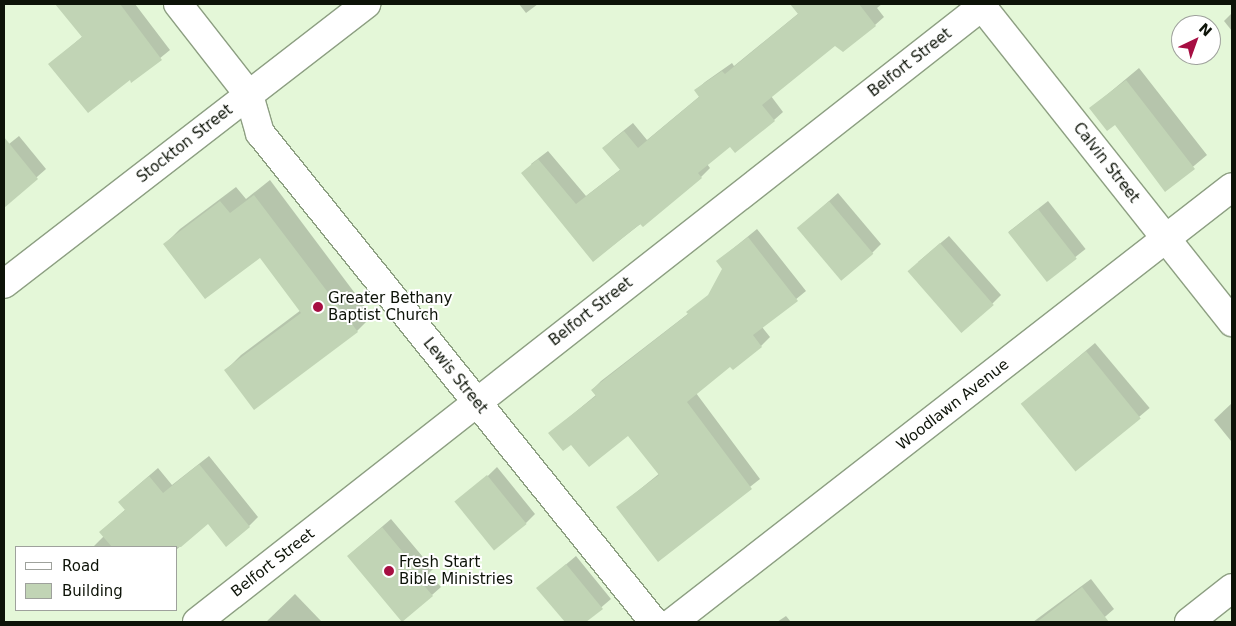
<!DOCTYPE html>
<html>
<head>
<meta charset="utf-8">
<style>
  body { margin:0 }
  #map { position:relative; width:1236px; height:626px; overflow:hidden; background:#e4f7d8; font-family:"DejaVu Sans",sans-serif }
  div>[style] { position:absolute }
  .shadow>* { inset:0; background:#0003; transform-origin:0 0 }
  .building>* { inset:0; background:#c1d4b5; transform-origin:0 0 }
  .roads { filter:drop-shadow(1px 0 #8d9f82) drop-shadow(-1px 0 #8d9f82) drop-shadow(0 1px #8d9f82) drop-shadow(0 -1px #8d9f82) }
  .street>* { height:28px; margin:-14px; padding:0 14px; transform-origin:14px; border-radius:14px; background:#fff }
  .secondary>* { height:28px; margin:-14px; padding:0 14px; transform-origin:14px; border-radius:14px; background:#fff }
  .dots>* { width:14px; height:14px; translate:-50% -50%; box-sizing:border-box; border:2px solid #fff; border-radius:50% }
  span { translate:-50% -50%; white-space:nowrap; text-align:center; line-height:1.15; -webkit-text-stroke:4px #fff; paint-order:stroke }
  .street-label { font-size:15px; color:#0d1308 }
  .poi-label { font-size:15px; color:#0d1308 }
  .left { translate:0 -50%; text-align:left }
  .frame { position:absolute; inset:0; border:5px solid #0d1308; pointer-events:none }
  .legend { position:absolute; left:15px; top:546px; width:162px; height:65px; box-sizing:border-box; background:#fff; border:1px solid #9ea19c; margin:0; padding:6px 9px; list-style:none; font-size:15px; color:#0d1308 }
  .legend li { display:flex; align-items:center; gap:10px; height:25px }
  .legend b { width:25px; border:1px solid #9ea19c }
  .north { position:absolute; left:1171px; top:15px; width:50px; height:50px; box-sizing:border-box; background:#fff; border:1px solid #9ea19c; border-radius:50%; rotate:42deg; font-size:14px; font-weight:700; line-height:20px; text-align:center; color:#0d1308 }
  .north::after { content:''; display:block; margin:auto; width:18px; height:22px; background:#a60e42; clip-path:polygon(50% 0,100% 100%,50% 72%,0 100%) }
</style>
</head>
<body>
<div id="map">
  <div class="shadow">
    <div style="clip-path:polygon(57px 4px,135px 4px,170px 50px,132px 81px,130px 78px,50px 64px,83px 36px)"></div>
    <div style="clip-path:polygon(519px 4px,538px 4px,526px 13px)"></div>
    <div style="clip-path:polygon(792px 4px,882px 4px,877px 8px,884px 17px,875px 25px,835px 45px,771px 96px,783px 112px,774px 120px,730px 146px,707px 164px,710px 168px,701px 177px,594px 260px,531px 164px,548px 151px,586px 196px,621px 169px,604px 148px,613px 139px,633px 123px,647px 140px,700px 96px,696px 90px,705px 82px,732px 63px,734px 66px,799px 13px)"></div>
    <div style="clip-path:polygon(1232px 13px,1232px 31px,1224px 21px)"></div>
    <div style="clip-path:polygon(1139px 68px,1207px 155px,1165px 190px,1115px 124px,1091px 108px)"></div>
    <div style="clip-path:polygon(19px 136px,46px 169px,4px 206px,4px 148px)"></div>
    <div style="clip-path:polygon(270px 180px,372px 316px,357px 331px,226px 370px,241px 355px,301px 310px,260px 256px,164px 245px,180px 229px,236px 187px,246px 199px)"></div>
    <div style="clip-path:polygon(838px 193px,881px 244px,872px 253px,799px 228px)"></div>
    <div style="left:1048px;top:201px;width:61px;height:50px;rotate:52deg"></div>
    <div style="clip-path:polygon(757px 229px,806px 291px,762px 327px,770px 337px,761px 346px,733px 368px,731px 365px,696px 393px,760px 479px,699px 527px,618px 507px,660px 473px,628px 435px,572px 443px,550px 433px,596px 395px,592px 390px,601px 381px,689px 313px,711px 293px,724px 269px,718px 261px)"></div>
    <div style="clip-path:polygon(949px 236px,1001px 295px,992px 304px,918px 262px)"></div>
    <div style="left:1095px;top:343px;width:85px;height:95px;rotate:50deg"></div>
    <div style="clip-path:polygon(1232px 403px,1232px 440px,1231px 441px,1214px 420px)"></div>
    <div style="clip-path:polygon(209px 456px,258px 517px,249px 526px,208px 523px,176px 550px,176px 547px,93px 547px,104px 536px,100px 532px,126px 509px,129px 493px,158px 468px,172px 485px)"></div>
    <div style="clip-path:polygon(497px 467px,535px 514px,526px 523px,459px 504px)"></div>
    <div style="clip-path:polygon(391px 519px,433px 569px,429px 573px,441px 587px,432px 595px,348px 556px)"></div>
    <div style="clip-path:polygon(576px 556px,611px 599px,584px 622px,566px 622px,538px 588px)"></div>
    <div style="clip-path:polygon(1091px 579px,1114px 609px,1099px 622px,1033px 622px)"></div>
    <div style="clip-path:polygon(295px 594px,322px 622px,266px 622px)"></div>
    <div style="clip-path:polygon(786px 616px,791px 622px,777px 622px)"></div>
  </div>
  <div class="building">
    <div style="clip-path:polygon(55px 4px,120px 4px,162px 60px,131px 83px,130px 80px,88px 113px,48px 64px,82px 37px)"></div>
    <div style="clip-path:polygon(790px 4px,859px 4px,876px 26px,843px 52px,835px 46px,762px 105px,775px 121px,735px 153px,730px 147px,698px 173px,702px 178px,643px 227px,640px 224px,593px 262px,521px 173px,538px 159px,576px 204px,620px 170px,602px 148px,624px 131px,638px 148px,699px 97px,694px 90px,722px 71px,725px 74px,798px 14px)"></div>
    <div style="clip-path:polygon(1126px 80px,1195px 169px,1165px 192px,1115px 125px,1107px 131px,1089px 108px)"></div>
    <div style="clip-path:polygon(4px 137px,38px 179px,4px 208px)"></div>
    <div style="clip-path:polygon(254px 195px,358px 332px,254px 410px,224px 370px,301px 313px,260px 258px,205px 299px,163px 244px,220px 201px,230px 213px)"></div>
    <div style="left:829px;top:201px;width:69px;height:42px;rotate:50deg"></div>
    <div style="left:1038px;top:209px;width:63px;height:38px;rotate:52deg"></div>
    <div style="clip-path:polygon(748px 237px,798px 301px,753px 335px,762px 347px,733px 370px,730px 367px,687px 402px,752px 489px,658px 562px,616px 507px,659px 475px,628px 436px,589px 467px,571px 445px,563px 451px,548px 433px,596px 396px,591px 390px,688px 314px,686px 312px,708px 295px,722px 269px,716px 261px)"></div>
    <div style="left:940px;top:243px;width:82px;height:43px;rotate:49deg"></div>
    <div style="left:1086px;top:351px;width:87px;height:84px;rotate:51deg"></div>
    <div style="clip-path:polygon(199px 464px,250px 527px,226px 547px,208px 524px,181px 547px,112px 547px,99px 532px,125px 510px,118px 502px,149px 476px,163px 493px)"></div>
    <div style="left:487px;top:475px;width:63px;height:42px;rotate:51deg"></div>
    <div style="clip-path:polygon(382px 527px,425px 579px,421px 582px,433px 596px,402px 622px,347px 556px)"></div>
    <div style="clip-path:polygon(566px 564px,603px 609px,586px 622px,565px 622px,536px 588px)"></div>
    <div style="clip-path:polygon(1082px 587px,1109px 622px,1037px 622px)"></div>
  </div>
  <div class="roads">
    <div class="street">
      <div style="left:178px;top:4px;width:115px;rotate:52deg"></div>
      <div style="left:249px;top:95px;width:40px;rotate:74deg"></div>
      <div style="left:260px;top:133px;width:628px;rotate:51.14deg"></div>
      <div style="left:980px;top:4px;width:406px;rotate:51.6deg"></div>
      <div style="left:197px;top:622px;width:1001px;rotate:-38.11deg"></div>
      <div style="left:673px;top:622px;width:708px;rotate:-37.89deg"></div>
      <div style="left:1189px;top:622px;width:55px;rotate:-38.3deg"></div>
    </div>
    <div class="secondary">
      <div style="left:4px;top:284px;width:458px;rotate:-37.7deg"></div>
    </div>
  </div>
  <div class="dots">
    <div style="left:318px;top:307px;background:#a60e42"></div>
    <div style="left:389px;top:571px;background:#a60e42"></div>
  </div>
  <div class="street-label">
    <span style="left:910px;top:63px;rotate:-38deg">Belfort Street</span>
    <span style="left:185px;top:144px;rotate:-38deg">Stockton Street</span>
    <span style="left:1106px;top:163px;rotate:52deg">Calvin Street</span>
    <span style="left:591px;top:312px;rotate:-38deg">Belfort Street</span>
    <span style="left:455px;top:376px;rotate:51deg">Lewis Street</span>
    <span style="left:953px;top:405px;rotate:-38deg">Woodlawn Avenue</span>
    <span style="left:273px;top:563px;rotate:-38deg">Belfort Street</span>
  </div>
  <div class="poi-label">
    <span class="left" style="left:328px;top:307px">Greater Bethany<br>Baptist Church</span>
    <span class="left" style="left:399px;top:571px">Fresh Start<br>Bible Ministries</span>
  </div>
  <div class="frame"></div>
  <ul class="legend">
  <li><b style="height:6px;background:#fff"></b>Road</li>
  <li><b style="height:14px;background:#c1d4b5"></b>Building</li>
  </ul>
  <div class="north">N</div>
</div>
</body>
</html>
